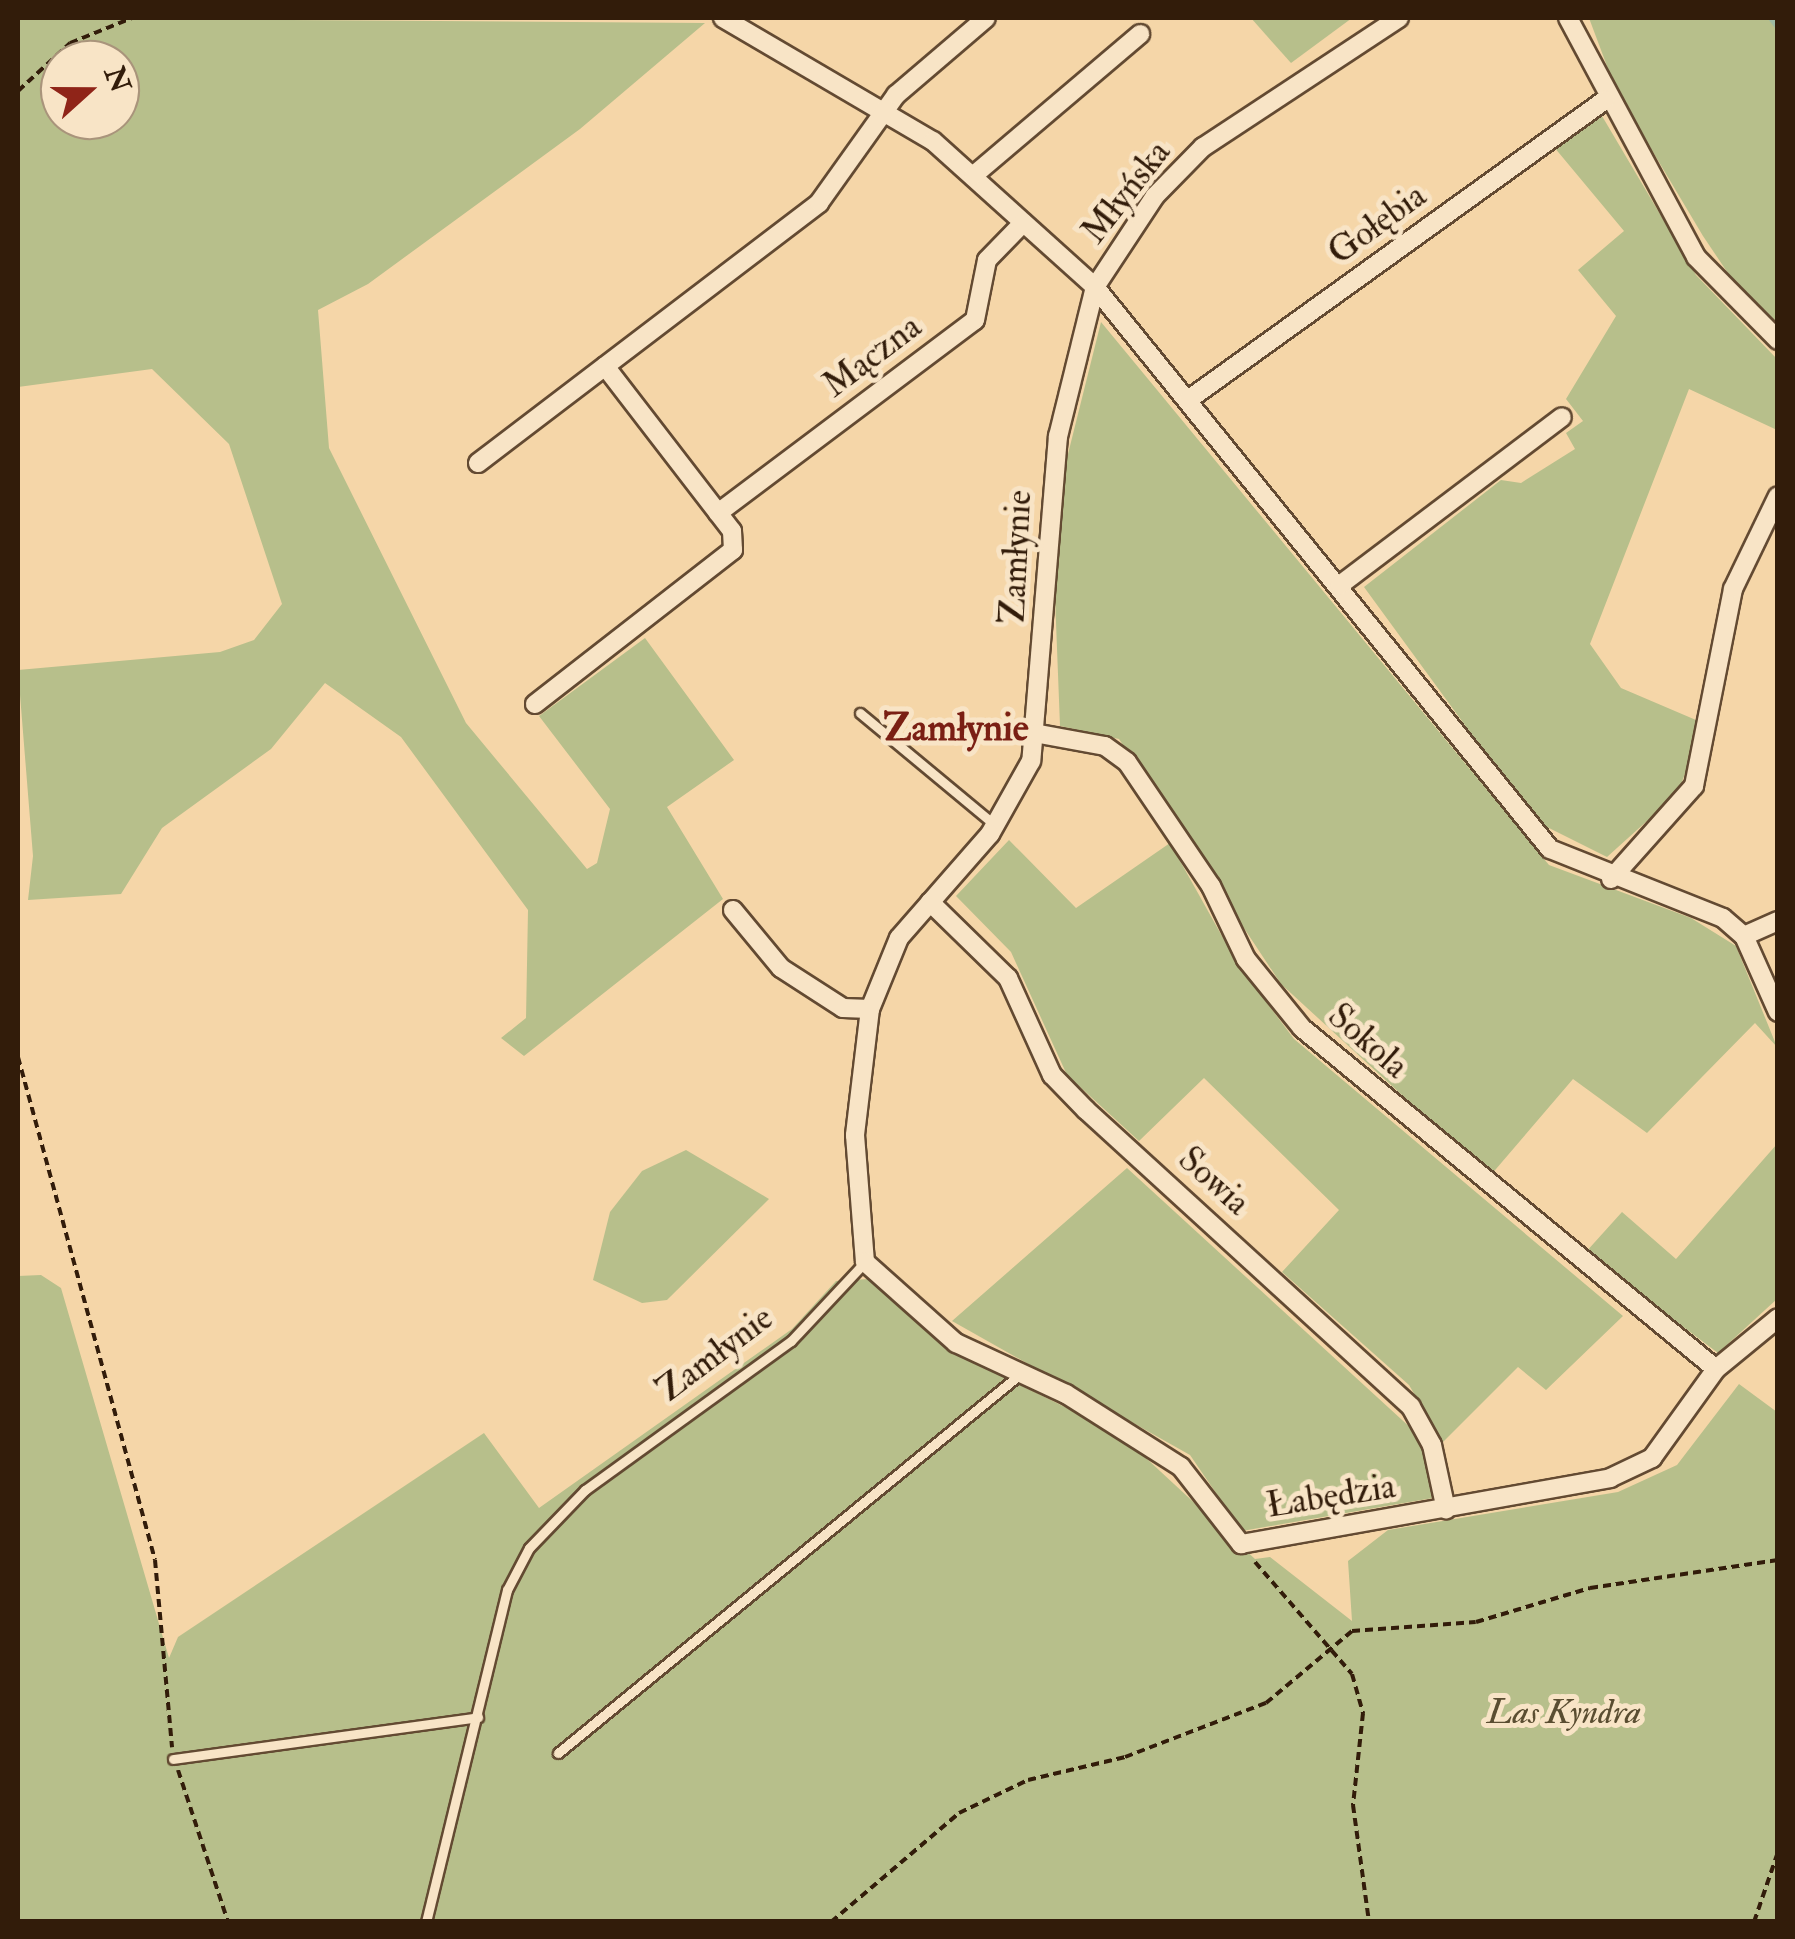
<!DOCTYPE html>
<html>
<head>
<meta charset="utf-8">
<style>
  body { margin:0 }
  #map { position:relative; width:1795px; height:1939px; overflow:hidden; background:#f5d6a8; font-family:"IM FELL Double Pica",serif }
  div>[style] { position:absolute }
  .green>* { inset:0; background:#b7bf8b }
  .stream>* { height:6px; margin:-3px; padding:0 3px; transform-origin:3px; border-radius:3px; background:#9dbaa3 }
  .path>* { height:4px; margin-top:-2px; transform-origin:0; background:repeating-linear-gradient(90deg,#321c0a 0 8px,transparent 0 13px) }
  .roads { filter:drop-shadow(2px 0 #634a32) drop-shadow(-2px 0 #634a32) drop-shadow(0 2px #634a32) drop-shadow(0 -2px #634a32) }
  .lane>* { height:9px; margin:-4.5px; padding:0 4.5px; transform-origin:4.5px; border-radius:4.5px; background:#f8e4c6 }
  .street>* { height:18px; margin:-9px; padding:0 9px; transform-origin:9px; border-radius:9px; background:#f8e4c6 }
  span { translate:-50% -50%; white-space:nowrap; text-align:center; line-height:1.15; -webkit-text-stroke:10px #f8e4c6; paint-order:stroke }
  .street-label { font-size:35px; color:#321c0a }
  .park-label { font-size:35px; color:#5a4d31; font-style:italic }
  .neighbourhood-label { font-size:38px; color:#7a1f14; font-weight:700 }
  .frame { position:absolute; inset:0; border:20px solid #321c0a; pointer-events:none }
  .north { position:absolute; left:40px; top:40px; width:100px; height:100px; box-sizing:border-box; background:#f8e4c6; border:2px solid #a9947b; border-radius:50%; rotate:69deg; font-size:28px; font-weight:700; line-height:40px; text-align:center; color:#321c0a }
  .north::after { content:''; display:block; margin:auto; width:35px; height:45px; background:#8f2418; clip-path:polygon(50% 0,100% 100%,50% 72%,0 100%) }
</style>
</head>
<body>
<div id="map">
  <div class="green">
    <div style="clip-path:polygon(evenodd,18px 18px,705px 23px,580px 129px,368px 284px,318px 310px,329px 448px,466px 723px,587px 869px,597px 863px,610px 809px,539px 716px,645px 638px,734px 760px,667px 807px,723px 899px,524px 1056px,501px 1038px,526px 1018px,528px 910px,401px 737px,325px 683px,271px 749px,162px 828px,121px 894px,28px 900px,33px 856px,18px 670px,220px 652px,254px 640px,282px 604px,229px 444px,152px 369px,18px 387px,18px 18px,60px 60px,120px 60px,120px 120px,60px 120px,60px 60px)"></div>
    <div style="clip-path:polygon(1251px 18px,1352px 18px,1291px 63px)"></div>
    <div style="clip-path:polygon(1589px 18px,1777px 18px,1777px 325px,1742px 294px,1703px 236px,1616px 90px)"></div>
    <div style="clip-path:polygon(1602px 116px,1696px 275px,1777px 359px,1777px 430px,1689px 389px,1590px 644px,1621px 688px,1703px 723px,1678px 793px,1607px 857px,1535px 821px,1364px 587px,1501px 480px,1521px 483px,1575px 449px,1566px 433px,1583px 421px,1566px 399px,1616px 316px,1578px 270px,1624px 231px,1554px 147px)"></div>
    <div style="clip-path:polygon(1101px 322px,1549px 865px,1691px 918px,1736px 946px,1777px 1047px,1755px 1023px,1647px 1133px,1573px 1079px,1490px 1176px,1281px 984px,1119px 739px,1060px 726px,1054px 571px,1063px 474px)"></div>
    <div style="clip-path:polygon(1009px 840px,1076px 908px,1170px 843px,1237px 963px,1294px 1039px,1623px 1316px,1546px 1390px,1518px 1367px,1443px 1442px,1409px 1385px,1282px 1272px,1339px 1210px,1204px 1078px,1139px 1141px,1067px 1075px,1011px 952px,956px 896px)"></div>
    <div style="clip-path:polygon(1777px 1144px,1777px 1299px,1718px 1353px,1585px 1253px,1622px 1212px,1676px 1259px)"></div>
    <div style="clip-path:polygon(686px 1150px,769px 1199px,667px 1300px,642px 1303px,593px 1280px,610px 1212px,642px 1171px)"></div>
    <div style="clip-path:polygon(1127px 1168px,1413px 1430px,1437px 1468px,1433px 1498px,1242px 1531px,1190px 1455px,952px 1321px)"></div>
    <div style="clip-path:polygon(41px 1275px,61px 1288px,169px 1658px,178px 1637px,484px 1433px,539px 1508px,792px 1329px,836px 1281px,868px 1279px,951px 1351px,1120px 1434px,1255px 1559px,1270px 1557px,1352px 1621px,1348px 1561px,1388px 1530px,1618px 1492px,1677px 1465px,1739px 1384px,1777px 1412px,1777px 1921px,18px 1922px,18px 1276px)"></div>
  </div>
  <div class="stream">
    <div style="left:1771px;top:18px;width:11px;rotate:52deg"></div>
  </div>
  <div class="path">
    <div style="left:18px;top:91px;width:71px;rotate:-42.7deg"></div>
    <div style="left:70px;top:43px;width:67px;rotate:-22deg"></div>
    <div style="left:18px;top:1057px;width:521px;rotate:74.76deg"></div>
    <div style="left:155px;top:1560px;width:188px;rotate:84.8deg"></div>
    <div style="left:1255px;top:1562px;width:148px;rotate:49.1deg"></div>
    <div style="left:1352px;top:1674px;width:41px;rotate:74.2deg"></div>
    <div style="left:1363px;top:1713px;width:93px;rotate:96.2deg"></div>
    <div style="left:1353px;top:1805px;width:118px;rotate:82.2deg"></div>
    <div style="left:178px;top:1770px;width:160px;rotate:71.8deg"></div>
    <div style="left:831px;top:1922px;width:168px;rotate:-40.4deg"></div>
    <div style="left:959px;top:1813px;width:76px;rotate:-25.6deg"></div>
    <div style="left:1028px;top:1780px;width:100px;rotate:-13.3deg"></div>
    <div style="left:1125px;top:1757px;width:151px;rotate:-21deg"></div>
    <div style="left:1266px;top:1703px;width:112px;rotate:-39.9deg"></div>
    <div style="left:1352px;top:1631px;width:124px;rotate:-4.2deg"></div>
    <div style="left:1476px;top:1622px;width:119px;rotate:-16.6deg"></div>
    <div style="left:1590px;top:1588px;width:190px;rotate:-8.5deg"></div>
    <div style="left:1754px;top:1922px;width:74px;rotate:-71.1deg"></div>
  </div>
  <div class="roads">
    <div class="lane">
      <div style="left:860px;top:713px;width:175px;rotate:39.7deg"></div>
      <div style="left:558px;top:1753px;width:596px;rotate:-39.35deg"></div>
      <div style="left:173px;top:1759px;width:308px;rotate:-7.8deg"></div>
      <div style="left:426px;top:1922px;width:342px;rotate:-76.3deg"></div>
      <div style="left:507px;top:1590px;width:47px;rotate:-62.4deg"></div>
      <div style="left:529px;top:1548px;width:81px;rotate:-46deg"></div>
      <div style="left:585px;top:1490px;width:254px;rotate:-35.9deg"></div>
      <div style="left:791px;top:1341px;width:108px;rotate:-46.9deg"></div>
    </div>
    <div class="street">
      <div style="left:723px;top:18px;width:243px;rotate:30.4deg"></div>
      <div style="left:933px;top:141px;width:218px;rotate:42deg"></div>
      <div style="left:1095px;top:287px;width:723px;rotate:51.01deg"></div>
      <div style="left:1550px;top:849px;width:186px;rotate:21.7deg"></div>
      <div style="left:1723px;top:918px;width:28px;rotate:41deg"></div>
      <div style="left:1744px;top:936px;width:83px;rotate:65.9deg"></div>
      <div style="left:1399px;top:18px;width:235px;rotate:146.6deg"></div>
      <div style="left:1203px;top:147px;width:69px;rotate:134.4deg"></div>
      <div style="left:1155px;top:196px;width:109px;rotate:123.4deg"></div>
      <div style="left:1095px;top:287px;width:154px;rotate:103.9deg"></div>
      <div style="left:1058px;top:436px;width:326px;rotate:94.7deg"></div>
      <div style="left:1031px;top:761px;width:84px;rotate:119.3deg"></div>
      <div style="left:990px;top:834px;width:138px;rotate:131.2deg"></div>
      <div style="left:899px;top:938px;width:77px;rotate:112.2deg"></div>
      <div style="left:870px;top:1009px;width:127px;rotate:96.8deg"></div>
      <div style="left:855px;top:1135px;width:127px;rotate:85.5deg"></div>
      <div style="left:865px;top:1262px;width:122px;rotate:41.7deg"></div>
      <div style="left:956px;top:1343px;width:121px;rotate:24.9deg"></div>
      <div style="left:1066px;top:1394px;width:136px;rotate:32.4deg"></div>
      <div style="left:1181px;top:1467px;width:98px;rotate:52.1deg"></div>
      <div style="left:1241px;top:1544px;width:375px;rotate:-10.1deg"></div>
      <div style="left:1610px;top:1478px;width:47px;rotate:-25.5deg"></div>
      <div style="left:1652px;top:1458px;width:110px;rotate:-54.3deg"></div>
      <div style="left:1716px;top:1369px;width:80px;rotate:-39.4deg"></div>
      <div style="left:1568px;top:18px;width:271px;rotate:61.8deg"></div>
      <div style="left:1696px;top:257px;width:117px;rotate:45.3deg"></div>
      <div style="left:974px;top:175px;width:218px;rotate:-40.3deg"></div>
      <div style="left:1188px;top:400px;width:514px;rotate:-35.73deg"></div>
      <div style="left:478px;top:463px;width:429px;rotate:-37.3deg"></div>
      <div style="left:819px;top:203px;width:133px;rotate:-54.5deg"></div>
      <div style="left:896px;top:95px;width:118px;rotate:-40.5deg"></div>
      <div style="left:718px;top:513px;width:321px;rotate:-36.9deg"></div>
      <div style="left:975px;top:320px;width:61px;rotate:-78.7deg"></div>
      <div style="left:987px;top:260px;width:52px;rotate:-45.8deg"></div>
      <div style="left:1340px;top:585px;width:278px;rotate:-37.1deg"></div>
      <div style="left:535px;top:704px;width:251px;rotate:-37.9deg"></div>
      <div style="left:733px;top:550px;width:19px;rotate:-93deg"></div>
      <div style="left:732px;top:531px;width:208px;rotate:-127.6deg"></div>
      <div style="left:1034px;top:733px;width:72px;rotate:10.4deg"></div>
      <div style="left:1105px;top:746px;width:27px;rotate:36deg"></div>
      <div style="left:1127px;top:762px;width:150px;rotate:55.9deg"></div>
      <div style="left:1211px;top:886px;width:81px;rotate:64.4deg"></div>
      <div style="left:1246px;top:959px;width:89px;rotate:50.9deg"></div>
      <div style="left:1302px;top:1028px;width:536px;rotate:39.48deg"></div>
      <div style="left:1611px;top:879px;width:125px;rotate:-48.3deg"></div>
      <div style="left:1694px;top:786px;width:201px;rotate:-78.8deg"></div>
      <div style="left:1733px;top:589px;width:103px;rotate:-64.2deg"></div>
      <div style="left:930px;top:902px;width:109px;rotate:44.3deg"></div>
      <div style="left:1008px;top:978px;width:107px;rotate:65.6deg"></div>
      <div style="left:1052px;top:1075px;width:49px;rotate:45.8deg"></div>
      <div style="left:1086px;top:1110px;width:440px;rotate:42.4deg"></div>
      <div style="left:1411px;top:1407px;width:43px;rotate:61.1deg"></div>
      <div style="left:1432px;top:1445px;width:66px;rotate:77.8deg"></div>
      <div style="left:733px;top:910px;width:75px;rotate:50.4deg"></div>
      <div style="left:781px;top:968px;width:74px;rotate:32.8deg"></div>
      <div style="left:843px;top:1008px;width:27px;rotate:2deg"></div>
      <div style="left:1744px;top:936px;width:37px;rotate:-24deg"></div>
    </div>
  </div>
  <div class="street-label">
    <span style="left:1126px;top:192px;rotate:-52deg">Młyńska</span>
    <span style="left:1377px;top:224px;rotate:-36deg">Gołębia</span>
    <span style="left:872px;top:356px;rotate:-37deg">Mączna</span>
    <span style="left:1016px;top:557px;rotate:-87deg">Zamłynie</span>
    <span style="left:1368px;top:1041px;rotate:41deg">Sokola</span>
    <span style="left:1214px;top:1181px;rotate:42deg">Sowia</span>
    <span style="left:715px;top:1354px;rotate:-37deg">Zamłynie</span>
    <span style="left:1331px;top:1496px;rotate:-9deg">Łabędzia</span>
  </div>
  <div class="park-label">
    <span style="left:1564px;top:1712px">Las Kyndra</span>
  </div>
  <div class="neighbourhood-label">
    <span style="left:956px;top:729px">Zamłynie</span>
  </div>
  <div class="frame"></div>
  <div class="north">N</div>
</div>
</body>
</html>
